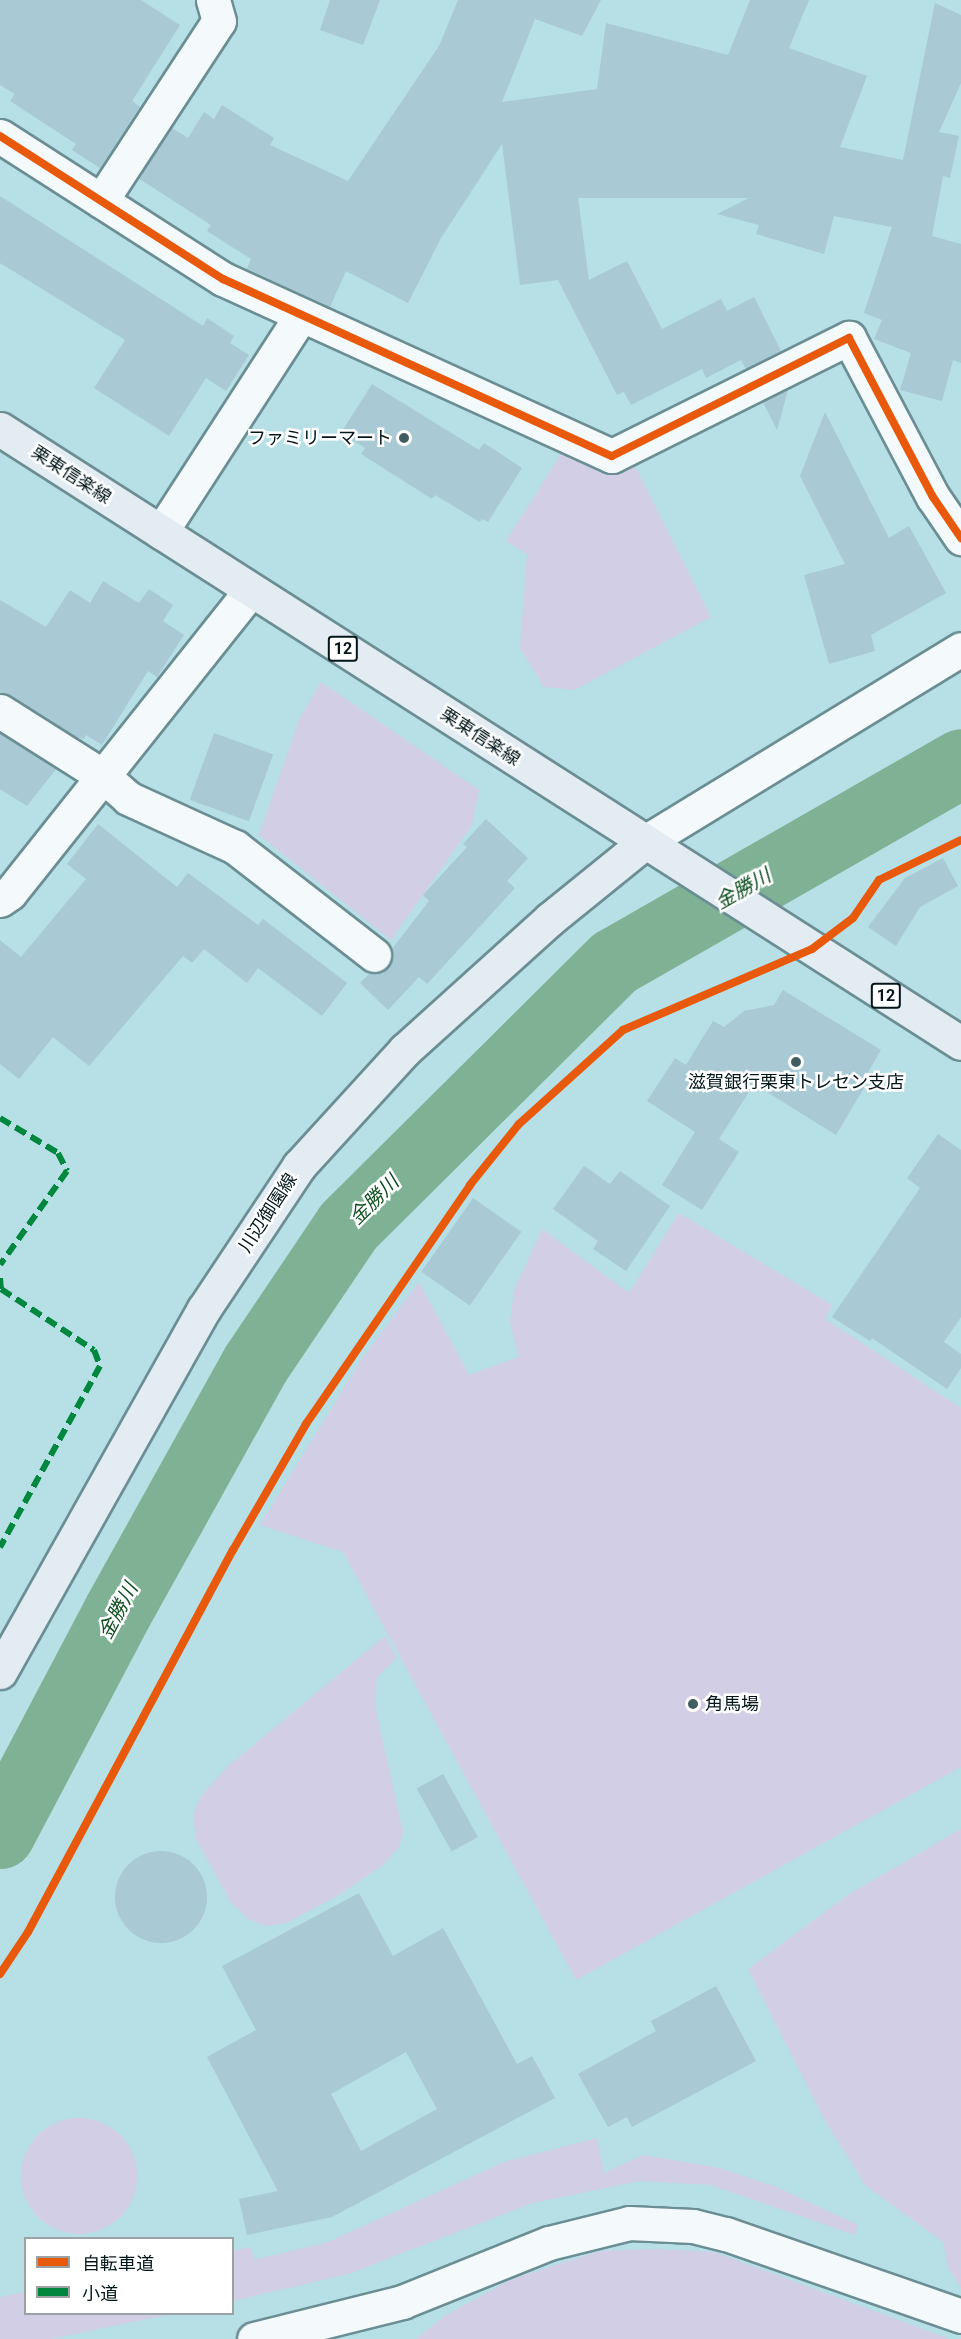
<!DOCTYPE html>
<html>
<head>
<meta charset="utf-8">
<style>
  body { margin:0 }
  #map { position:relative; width:961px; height:2339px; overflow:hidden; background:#b6dfe6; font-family:Roboto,"Noto Sans JP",sans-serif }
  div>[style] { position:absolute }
  .green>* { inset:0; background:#d2cee6 }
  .round { border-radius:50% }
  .river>* { height:69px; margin:-34.5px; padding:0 34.5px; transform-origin:34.5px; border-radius:34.5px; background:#7fb294 }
  .building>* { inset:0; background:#a9c9d4; transform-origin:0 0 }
  .roads { filter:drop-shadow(2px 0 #6b8e94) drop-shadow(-2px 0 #6b8e94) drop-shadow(0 2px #6b8e94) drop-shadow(0 -2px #6b8e94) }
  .minor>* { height:33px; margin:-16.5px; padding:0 16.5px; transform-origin:16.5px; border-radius:16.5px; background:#f4fafb }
  .major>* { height:33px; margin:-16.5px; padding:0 16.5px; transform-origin:16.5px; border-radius:16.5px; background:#e3ecf2 }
  .quiet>* { height:6px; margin-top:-3px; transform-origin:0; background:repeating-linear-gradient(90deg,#00873e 0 12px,transparent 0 18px) }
  .cycleway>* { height:8px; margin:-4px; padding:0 4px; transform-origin:4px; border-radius:4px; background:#e8590c }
  .dots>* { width:16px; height:16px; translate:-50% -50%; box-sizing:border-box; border:3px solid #fff; border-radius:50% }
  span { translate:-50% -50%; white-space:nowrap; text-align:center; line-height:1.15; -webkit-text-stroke:5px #fff; paint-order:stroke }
  .shield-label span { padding:2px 4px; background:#fff; border:2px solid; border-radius:4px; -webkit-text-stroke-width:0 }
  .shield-label { font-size:16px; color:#03171b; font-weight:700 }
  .poi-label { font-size:18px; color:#03171b }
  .right { translate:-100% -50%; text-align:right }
  .left { translate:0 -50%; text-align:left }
  .street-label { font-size:18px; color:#03171b }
  .water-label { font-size:20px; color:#0f4f22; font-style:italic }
  .legend { position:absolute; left:24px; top:2237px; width:210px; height:78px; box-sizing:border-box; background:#fff; border:2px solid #9aa2a4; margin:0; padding:8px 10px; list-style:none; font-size:18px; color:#03171b }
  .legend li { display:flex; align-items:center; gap:12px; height:30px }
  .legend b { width:30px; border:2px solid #9aa2a4 }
</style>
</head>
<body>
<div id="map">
  <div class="green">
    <div style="clip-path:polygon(563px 451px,614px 473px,635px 466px,711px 617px,574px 690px,544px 687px,520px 648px,527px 554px,506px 541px)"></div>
    <div style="clip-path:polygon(321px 682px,479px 790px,472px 825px,391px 940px,259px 835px,299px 720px)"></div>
    <div style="clip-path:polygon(679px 1213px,832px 1305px,825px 1319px,961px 1408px,961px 1767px,576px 1980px,343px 1552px,260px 1525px,361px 1360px,419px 1282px,469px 1375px,519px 1357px,510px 1322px,514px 1291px,542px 1229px,629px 1293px)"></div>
    <div style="clip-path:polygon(385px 1636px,397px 1658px,377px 1677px,375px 1706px,403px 1832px,399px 1847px,383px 1865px,337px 1896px,286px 1923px,266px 1926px,248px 1919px,230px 1901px,196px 1839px,193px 1814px,202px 1795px,227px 1767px)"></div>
    <div style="clip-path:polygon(961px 1829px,961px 2288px,948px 2268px,943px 2242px,865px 2185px,823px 2117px,748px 1969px,848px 1895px)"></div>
    <div class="round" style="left:21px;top:2118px;width:116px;height:116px"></div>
    <div style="clip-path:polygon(597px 2138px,604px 2173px,643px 2155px,720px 2168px,774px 2186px,858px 2225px,855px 2235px,711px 2185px,639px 2181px,533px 2203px,348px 2274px,233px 2301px,233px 2251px,251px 2247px,254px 2260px,328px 2242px,504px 2162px)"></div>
    <div style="clip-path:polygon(657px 2249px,714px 2252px,950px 2339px,416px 2339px,444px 2316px,512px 2279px,600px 2251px)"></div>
    <div style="clip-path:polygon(25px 2292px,26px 2314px,171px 2314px,50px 2339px,0 2339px,0 2297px)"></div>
  </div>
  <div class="river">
    <div style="left:0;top:1834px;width:251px;rotate:-62.2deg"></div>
    <div style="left:117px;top:1612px;width:284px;rotate:-60.9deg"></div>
    <div style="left:255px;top:1364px;width:166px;rotate:-56deg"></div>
    <div style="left:348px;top:1226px;width:375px;rotate:-44.8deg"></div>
    <div style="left:614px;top:962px;width:400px;rotate:-29.8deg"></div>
  </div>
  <div class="building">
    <div style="clip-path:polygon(0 0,141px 0,180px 25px,132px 101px,140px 107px,100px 168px,72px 150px,76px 144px,10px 101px,15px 94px,0 85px)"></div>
    <div style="clip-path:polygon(330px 0,380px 0,363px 45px,320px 30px)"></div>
    <div style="clip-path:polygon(458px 0,601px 0,582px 36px,535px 19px,502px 102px,597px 89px,606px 23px,728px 55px,750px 0,809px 0,789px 48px,867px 76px,840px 147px,903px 160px,935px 3px,961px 15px,961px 83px,939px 132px,959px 136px,950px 178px,943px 176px,932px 236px,961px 244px,961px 363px,953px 360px,942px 401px,900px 390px,911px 353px,874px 339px,882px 320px,864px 313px,892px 227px,834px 216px,824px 254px,756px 234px,759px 225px,717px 214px,749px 198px,578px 198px,589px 280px,627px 261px,662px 329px,721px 299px,727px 311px,754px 297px,781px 351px,746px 369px,741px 360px,706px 378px,702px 369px,631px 405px,624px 392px,617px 395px,558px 280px,520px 285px,502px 144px,441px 238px,408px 303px,346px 271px,330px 307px,247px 269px,251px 259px,207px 231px,211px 225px,138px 178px,172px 128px,188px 138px,204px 112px,214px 119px,222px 105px,274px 138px,270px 145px,348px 181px,439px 46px)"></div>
    <div style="clip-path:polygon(0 196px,203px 326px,207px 318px,234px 336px,230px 343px,249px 355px,226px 391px,206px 378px,169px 436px,94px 388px,125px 340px,0 263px)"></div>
    <div style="clip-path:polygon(372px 384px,479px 450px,484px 443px,522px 468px,488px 522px,482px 519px,480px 522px,435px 495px,432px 499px,361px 454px,365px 448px,341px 433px)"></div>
    <div style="clip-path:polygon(788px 390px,777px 430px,763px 402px)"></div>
    <div style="clip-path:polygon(825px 412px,889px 538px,909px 526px,946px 593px,871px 635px,875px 651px,829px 664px,804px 575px,845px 564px,800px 476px)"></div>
    <div style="clip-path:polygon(103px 581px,139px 603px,149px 589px,173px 605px,163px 621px,184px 635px,157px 677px,148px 671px,102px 745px,86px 735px,84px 739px,76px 737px,0 692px,0 600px,46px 627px,70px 590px,90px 603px)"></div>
    <div style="clip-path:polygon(0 733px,56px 769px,27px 806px,0 789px)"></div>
    <div style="left:214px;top:733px;width:63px;height:71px;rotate:20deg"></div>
    <div style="clip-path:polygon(486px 819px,528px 858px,507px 881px,515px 888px,427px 984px,419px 977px,388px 1010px,360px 983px,370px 973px,381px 973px,389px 966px,392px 949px,429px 901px,423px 895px,467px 847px,463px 844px)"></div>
    <div style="clip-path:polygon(98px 824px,177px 887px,188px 873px,258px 925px,263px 919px,347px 983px,322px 1016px,258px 968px,247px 983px,204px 949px,192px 963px,183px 956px,89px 1066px,53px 1037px,19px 1079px,0 1064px,0 940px,21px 957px,86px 879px,67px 864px)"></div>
    <div style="clip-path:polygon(943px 858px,958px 886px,920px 907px,896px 946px,868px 927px,905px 878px)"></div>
    <div style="clip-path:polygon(783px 990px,881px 1050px,867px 1074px,871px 1076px,836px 1135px,754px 1084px,719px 1139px,739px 1152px,702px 1210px,662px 1185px,695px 1132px,647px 1101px,675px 1058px,686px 1065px,713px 1021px,724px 1027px,744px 1011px,774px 1005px)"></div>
    <div style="clip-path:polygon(938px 1134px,961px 1150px,961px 1317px,944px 1342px,961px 1354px,961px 1368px,947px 1389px,872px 1338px,870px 1341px,832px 1317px,920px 1188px,907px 1178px)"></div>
    <div style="clip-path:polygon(584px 1166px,610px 1184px,620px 1171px,670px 1206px,626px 1271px,593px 1249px,598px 1241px,553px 1209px)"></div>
    <div style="left:473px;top:1198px;width:59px;height:90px;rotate:35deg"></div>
    <div style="left:443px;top:1774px;width:72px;height:30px;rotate:61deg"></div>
    <div class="round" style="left:115px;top:1851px;width:92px;height:92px"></div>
    <div style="clip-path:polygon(evenodd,359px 1893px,393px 1956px,443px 1928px,517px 2064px,532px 2056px,555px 2098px,332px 2217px,247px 2235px,239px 2199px,278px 2191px,207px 2057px,256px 2030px,222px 1966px,359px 1893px,406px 2052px,437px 2109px,361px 2151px,331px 2094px,406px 2052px)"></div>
    <div style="clip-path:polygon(716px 1986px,756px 2061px,632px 2127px,627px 2117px,608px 2127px,578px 2074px,656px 2031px,651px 2021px)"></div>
  </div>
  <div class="roads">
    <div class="minor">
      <div style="left:0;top:136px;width:265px;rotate:32.7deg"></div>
      <div style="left:223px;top:279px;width:427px;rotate:24.5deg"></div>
      <div style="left:612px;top:456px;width:265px;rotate:-26.5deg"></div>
      <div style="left:849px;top:338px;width:180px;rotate:62.2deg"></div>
      <div style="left:933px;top:497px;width:50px;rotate:55.7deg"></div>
      <div style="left:101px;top:201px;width:215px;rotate:-56.8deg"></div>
      <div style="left:219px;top:21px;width:22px;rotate:-106deg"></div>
      <div style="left:161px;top:532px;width:257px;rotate:-57.1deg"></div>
      <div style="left:0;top:711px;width:122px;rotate:32.3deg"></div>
      <div style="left:103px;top:776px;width:33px;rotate:41deg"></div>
      <div style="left:128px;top:798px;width:118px;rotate:24.6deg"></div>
      <div style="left:235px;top:847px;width:176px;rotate:37.8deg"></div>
      <div style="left:645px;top:842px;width:370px;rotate:-31.4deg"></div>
      <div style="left:0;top:900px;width:12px;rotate:-35deg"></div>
      <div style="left:10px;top:893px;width:387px;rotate:-51.5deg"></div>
      <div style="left:254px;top:2339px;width:153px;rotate:-14deg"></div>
      <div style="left:402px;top:2302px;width:158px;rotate:-21.9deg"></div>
      <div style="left:549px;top:2243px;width:82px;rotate:-14deg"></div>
      <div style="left:629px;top:2223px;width:64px;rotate:2.7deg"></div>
      <div style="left:693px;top:2226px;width:34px;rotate:14deg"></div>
      <div style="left:726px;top:2234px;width:249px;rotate:19.2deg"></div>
    </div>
    <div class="major">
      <div style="left:0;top:429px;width:1140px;rotate:32.58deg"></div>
      <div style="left:0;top:1672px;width:416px;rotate:-60.7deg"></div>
      <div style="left:204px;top:1309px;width:172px;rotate:-56.4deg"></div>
      <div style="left:299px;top:1166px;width:157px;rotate:-47.6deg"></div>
      <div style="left:405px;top:1050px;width:195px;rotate:-42.1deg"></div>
      <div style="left:550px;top:919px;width:122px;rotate:-39deg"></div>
    </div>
  </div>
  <div class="quiet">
    <div style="left:0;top:1118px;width:68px;rotate:31.1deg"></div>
    <div style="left:58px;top:1153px;width:20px;rotate:63deg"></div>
    <div style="left:67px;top:1171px;width:115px;rotate:125.5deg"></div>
    <div style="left:0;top:1278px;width:11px;rotate:85deg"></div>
    <div style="left:1px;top:1289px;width:111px;rotate:33.3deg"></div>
    <div style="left:94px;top:1350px;width:17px;rotate:69deg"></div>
    <div style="left:100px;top:1366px;width:207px;rotate:118.9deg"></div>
  </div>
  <div class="cycleway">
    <div style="left:0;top:136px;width:265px;rotate:32.7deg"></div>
    <div style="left:223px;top:279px;width:427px;rotate:24.5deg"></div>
    <div style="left:612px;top:456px;width:265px;rotate:-26.5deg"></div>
    <div style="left:849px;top:338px;width:180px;rotate:62.2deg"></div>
    <div style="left:933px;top:497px;width:50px;rotate:55.7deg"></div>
    <div style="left:0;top:1974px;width:50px;rotate:-56.3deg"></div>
    <div style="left:28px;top:1932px;width:434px;rotate:-61.8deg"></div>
    <div style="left:233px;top:1550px;width:146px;rotate:-59.9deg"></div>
    <div style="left:306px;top:1424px;width:290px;rotate:-55.5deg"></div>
    <div style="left:470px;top:1185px;width:78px;rotate:-51.2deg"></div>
    <div style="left:519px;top:1124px;width:140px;rotate:-42.1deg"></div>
    <div style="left:623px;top:1030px;width:206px;rotate:-23.2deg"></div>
    <div style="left:812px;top:949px;width:51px;rotate:-37.1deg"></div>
    <div style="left:853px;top:918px;width:46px;rotate:-55.6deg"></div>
    <div style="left:879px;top:880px;width:91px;rotate:-26deg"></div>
  </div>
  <div class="dots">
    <div style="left:404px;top:438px;background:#425d62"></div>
    <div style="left:796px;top:1062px;background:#425d62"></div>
    <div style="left:693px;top:1704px;background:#425d62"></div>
  </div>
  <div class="shield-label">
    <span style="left:343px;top:649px">12</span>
    <span style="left:886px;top:996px">12</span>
  </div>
  <div class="poi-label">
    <span class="right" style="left:392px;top:438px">ファミリーマート</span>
    <span style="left:796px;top:1082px">滋賀銀行栗東トレセン支店</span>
    <span class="left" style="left:705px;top:1704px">角馬場</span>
  </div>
  <div class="street-label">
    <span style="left:71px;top:475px;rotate:33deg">栗東信楽線</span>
    <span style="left:480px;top:737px;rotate:33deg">栗東信楽線</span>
    <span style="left:268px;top:1213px;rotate:-57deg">川辺御園線</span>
  </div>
  <div class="water-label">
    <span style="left:743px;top:889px;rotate:-30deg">金勝川</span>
    <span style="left:374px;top:1200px;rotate:-45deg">金勝川</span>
    <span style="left:118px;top:1611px;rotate:-62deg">金勝川</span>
  </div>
  <ul class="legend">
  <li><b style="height:8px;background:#e8590c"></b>自転車道</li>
  <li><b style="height:8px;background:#00873e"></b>小道</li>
  </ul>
</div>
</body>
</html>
